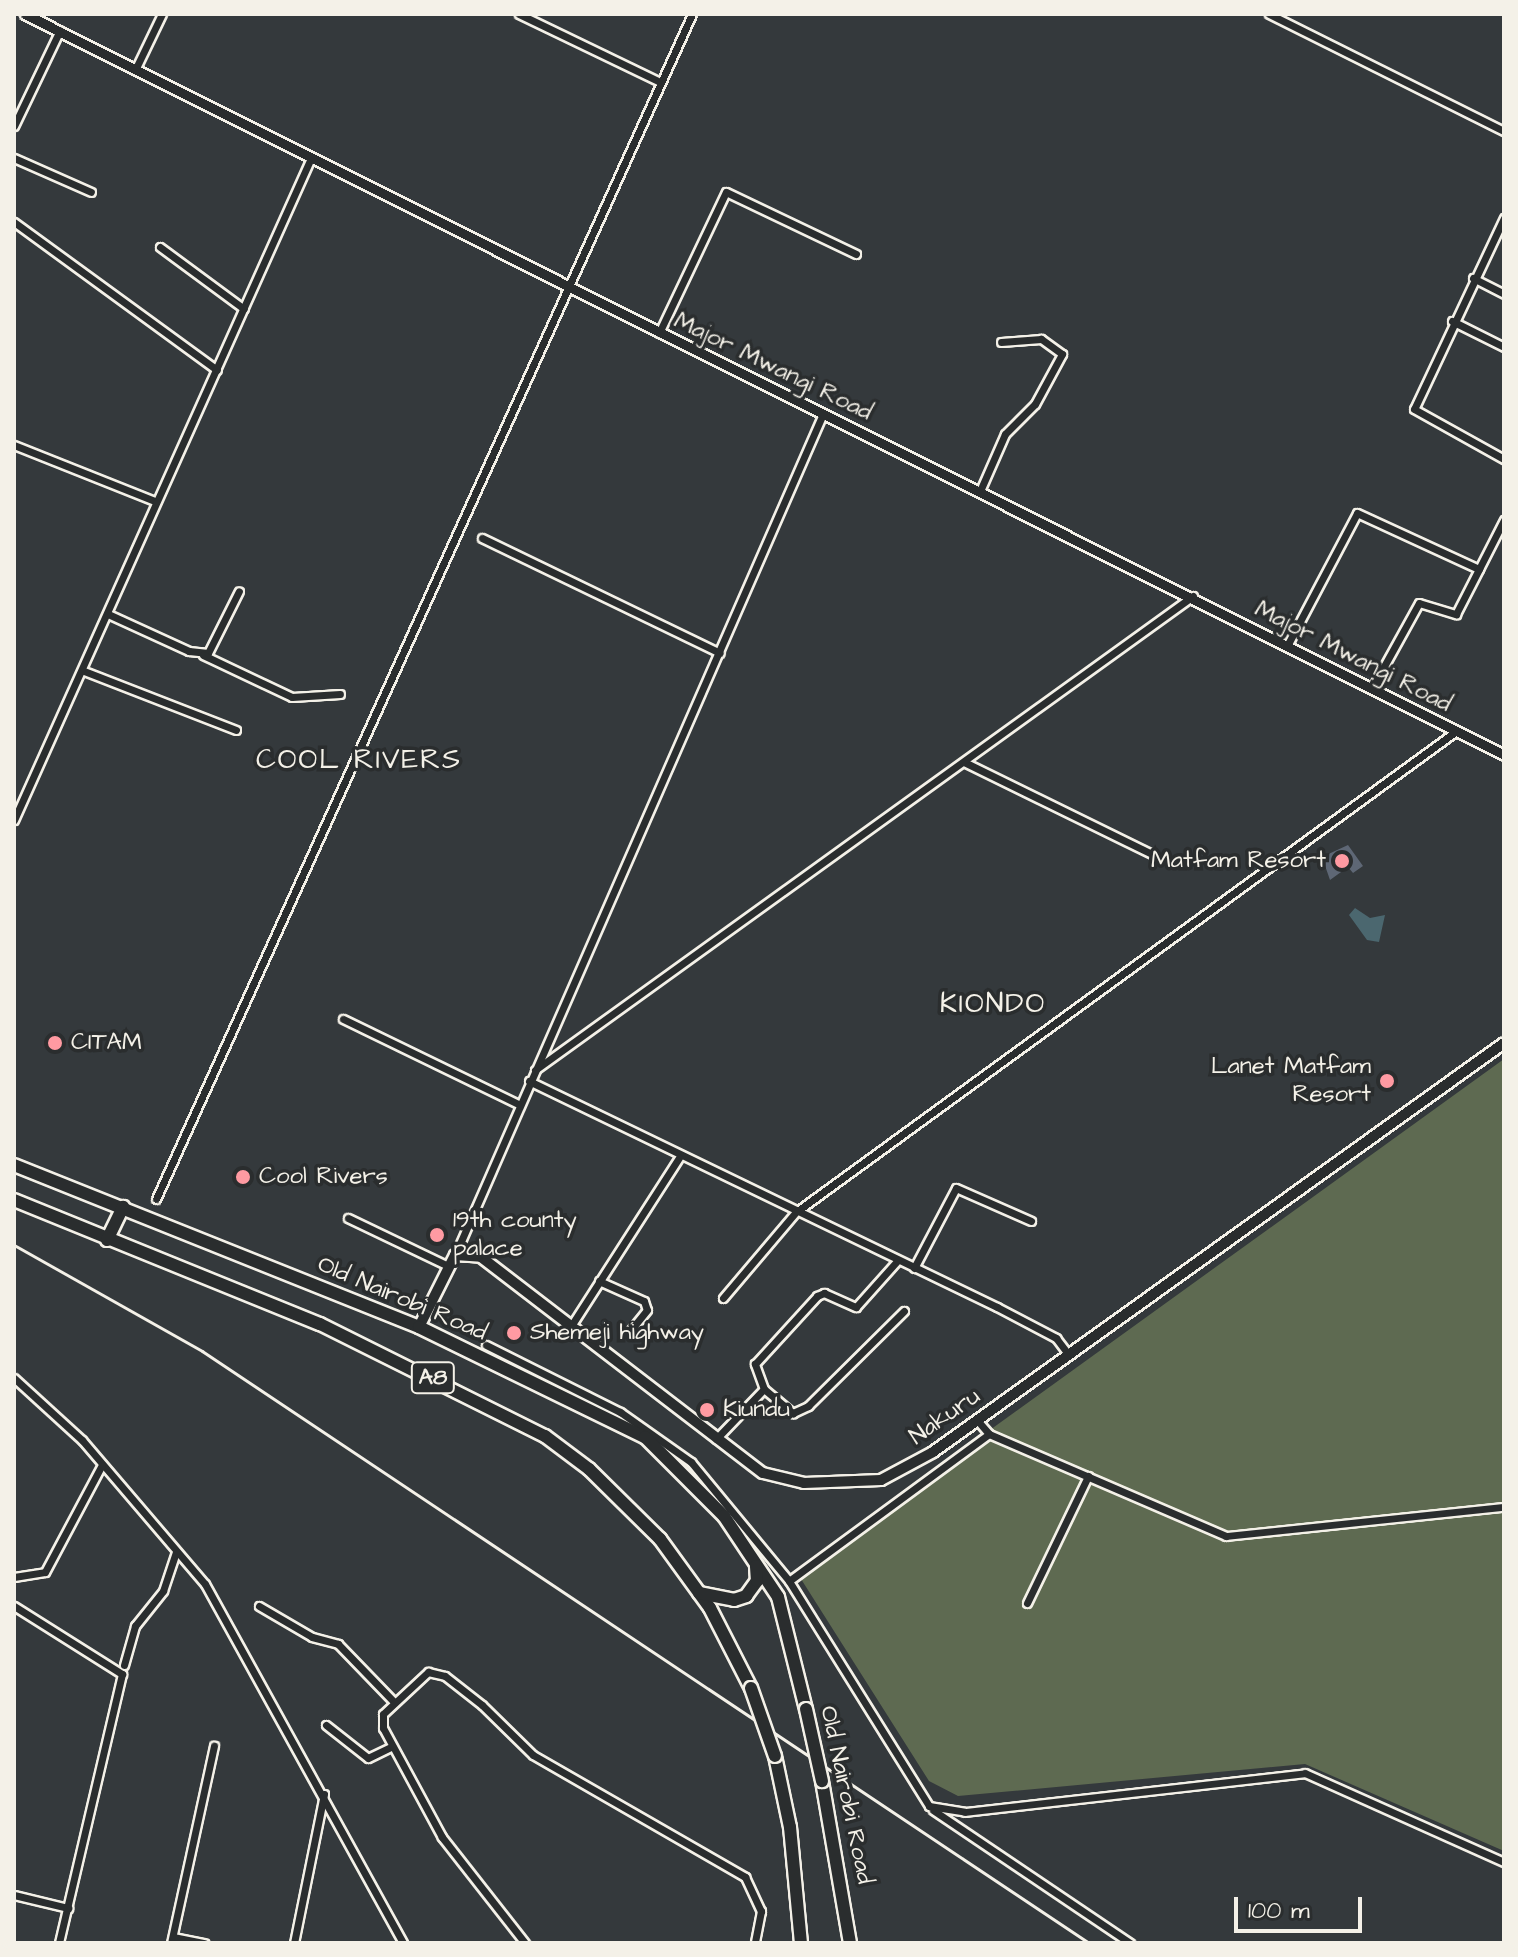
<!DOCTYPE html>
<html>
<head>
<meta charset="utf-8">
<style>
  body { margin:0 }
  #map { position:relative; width:1518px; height:1957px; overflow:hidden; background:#34393c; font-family:"Architects Daughter",sans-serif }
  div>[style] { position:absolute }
  .green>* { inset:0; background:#5e6a51 }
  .water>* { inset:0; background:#4b676f }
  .building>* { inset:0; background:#5e6775 }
  .roads { filter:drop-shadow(2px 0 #f4f1e8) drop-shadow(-2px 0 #f4f1e8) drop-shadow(0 2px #f4f1e8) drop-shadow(0 -2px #f4f1e8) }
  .minor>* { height:7px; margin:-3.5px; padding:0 3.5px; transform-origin:3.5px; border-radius:3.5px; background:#2a2d2e }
  .tertiary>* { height:9px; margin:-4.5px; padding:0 4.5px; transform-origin:4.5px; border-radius:4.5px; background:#2a2d2e }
  .secondary>* { height:10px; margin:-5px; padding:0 5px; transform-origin:5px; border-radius:5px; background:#2a2d2e }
  .trunk>* { height:12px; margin:-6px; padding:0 6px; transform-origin:6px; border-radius:6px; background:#2a2d2e }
  .rail>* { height:3px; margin:-1.5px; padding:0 1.5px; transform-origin:1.5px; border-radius:1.5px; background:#f4f1e8 }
  .bridges { filter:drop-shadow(2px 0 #f4f1e8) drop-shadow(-2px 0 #f4f1e8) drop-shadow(0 2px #f4f1e8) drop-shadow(0 -2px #f4f1e8) }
  .trunk-bridge>* { height:12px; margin:-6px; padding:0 6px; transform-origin:6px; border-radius:6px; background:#2a2d2e }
  .dots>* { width:22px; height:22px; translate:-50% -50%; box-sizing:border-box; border:4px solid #2a2d2e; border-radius:50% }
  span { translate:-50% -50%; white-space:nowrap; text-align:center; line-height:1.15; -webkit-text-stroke:7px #2a2d2e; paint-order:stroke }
  .shield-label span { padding:2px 6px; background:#2a2d2e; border:2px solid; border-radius:6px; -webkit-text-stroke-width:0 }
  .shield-label { font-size:22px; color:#f4f1e8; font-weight:700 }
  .street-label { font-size:24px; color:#f4f1e8 }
  .poi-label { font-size:24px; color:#f4f1e8 }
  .right { translate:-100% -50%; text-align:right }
  .left { translate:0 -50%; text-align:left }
  .quarter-label { font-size:28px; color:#f4f1e8; letter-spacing:2px }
  .frame { position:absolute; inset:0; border:16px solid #f4f1e8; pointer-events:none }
  .scale { position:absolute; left:1234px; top:1897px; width:128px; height:36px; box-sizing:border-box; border:4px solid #f4f1e8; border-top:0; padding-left:10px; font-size:24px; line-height:28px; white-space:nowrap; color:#f4f1e8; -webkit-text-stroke:6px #2a2d2e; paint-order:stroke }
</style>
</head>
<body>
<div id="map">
  <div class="green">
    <div style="clip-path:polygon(1504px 1059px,1504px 1851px,1305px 1764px,958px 1796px,929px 1781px,801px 1579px,983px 1435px)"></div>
  </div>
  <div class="water">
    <div style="clip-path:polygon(1355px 908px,1370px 918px,1385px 915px,1379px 942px,1367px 940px,1349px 915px)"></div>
  </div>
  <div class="building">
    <div style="clip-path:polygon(1348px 845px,1363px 866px,1353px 873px,1348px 867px,1330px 880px,1322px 857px)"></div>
  </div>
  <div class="roads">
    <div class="minor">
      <div style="left:519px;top:14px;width:154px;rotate:25.7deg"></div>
      <div style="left:1269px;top:14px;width:263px;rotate:26.5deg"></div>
      <div style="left:135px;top:70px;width:62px;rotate:-64.3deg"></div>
      <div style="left:14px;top:126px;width:106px;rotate:-64.4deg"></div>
      <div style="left:14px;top:158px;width:84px;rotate:23.8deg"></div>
      <div style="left:1504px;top:218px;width:211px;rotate:115.2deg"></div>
      <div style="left:1414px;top:409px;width:103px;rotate:29.1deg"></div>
      <div style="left:14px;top:222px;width:251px;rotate:36.1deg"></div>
      <div style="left:160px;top:247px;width:104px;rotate:36.4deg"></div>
      <div style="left:1473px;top:278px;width:35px;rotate:27deg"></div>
      <div style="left:1452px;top:321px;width:58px;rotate:26.6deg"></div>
      <div style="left:659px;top:333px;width:156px;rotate:-64.6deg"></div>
      <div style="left:726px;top:192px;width:144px;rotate:25.5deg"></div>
      <div style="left:14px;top:445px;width:152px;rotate:21.7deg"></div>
      <div style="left:980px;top:491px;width:62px;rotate:-66.3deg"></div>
      <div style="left:1005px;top:434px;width:42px;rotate:-45deg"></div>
      <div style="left:1035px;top:404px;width:57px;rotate:-61.6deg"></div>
      <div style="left:1062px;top:354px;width:26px;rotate:-144deg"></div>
      <div style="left:1041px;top:339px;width:40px;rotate:175.7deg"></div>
      <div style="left:482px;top:538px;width:264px;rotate:25.8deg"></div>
      <div style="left:108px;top:614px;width:89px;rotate:24.6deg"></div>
      <div style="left:189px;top:651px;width:19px;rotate:6deg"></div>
      <div style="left:208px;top:653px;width:69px;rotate:-63.4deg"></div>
      <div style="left:1287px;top:646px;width:150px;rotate:-62.2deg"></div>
      <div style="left:1357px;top:513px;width:134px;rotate:24.7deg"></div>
      <div style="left:1479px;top:569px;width:55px;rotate:-63deg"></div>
      <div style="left:203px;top:655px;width:98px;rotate:25.3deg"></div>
      <div style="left:292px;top:697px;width:48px;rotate:-3.6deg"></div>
      <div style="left:84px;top:671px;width:163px;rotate:21.2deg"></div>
      <div style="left:1372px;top:688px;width:97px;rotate:-61.1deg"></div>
      <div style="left:1419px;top:603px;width:39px;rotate:17deg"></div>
      <div style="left:1456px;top:614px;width:51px;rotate:-62.9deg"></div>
      <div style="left:964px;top:762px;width:209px;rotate:26.1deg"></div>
      <div style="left:14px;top:820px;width:726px;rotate:-65.84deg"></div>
      <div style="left:343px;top:1019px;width:195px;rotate:25.9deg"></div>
      <div style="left:535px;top:1070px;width:811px;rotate:-35.77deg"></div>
      <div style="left:529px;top:1081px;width:520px;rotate:25.78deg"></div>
      <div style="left:997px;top:1307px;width:67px;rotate:27.7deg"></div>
      <div style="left:1056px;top:1338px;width:20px;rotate:53deg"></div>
      <div style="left:156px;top:1199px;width:1301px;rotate:-65.66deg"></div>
      <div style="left:348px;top:1218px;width:109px;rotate:25.6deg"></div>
      <div style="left:455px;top:1255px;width:918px;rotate:-66.37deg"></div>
      <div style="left:914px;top:1268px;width:90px;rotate:-62.3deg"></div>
      <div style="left:956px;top:1188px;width:82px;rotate:23.7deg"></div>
      <div style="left:599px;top:1281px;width:49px;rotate:24deg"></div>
      <div style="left:644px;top:1301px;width:9px;rotate:72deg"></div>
      <div style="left:647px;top:1310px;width:26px;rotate:129deg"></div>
      <div style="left:723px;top:1298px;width:113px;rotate:-49.7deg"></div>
      <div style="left:796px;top:1212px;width:815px;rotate:-36.07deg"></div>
      <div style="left:571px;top:1326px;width:200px;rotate:-57.3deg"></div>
      <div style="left:486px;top:1345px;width:150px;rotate:26.6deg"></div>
      <div style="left:620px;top:1412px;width:87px;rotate:35.2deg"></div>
      <div style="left:691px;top:1462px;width:154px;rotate:50.5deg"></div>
      <div style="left:14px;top:1378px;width:92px;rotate:42.4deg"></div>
      <div style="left:82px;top:1440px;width:189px;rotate:49.5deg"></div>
      <div style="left:205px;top:1584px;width:410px;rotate:61.1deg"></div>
      <div style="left:764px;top:1389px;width:38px;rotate:40deg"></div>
      <div style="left:793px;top:1413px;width:17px;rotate:-25deg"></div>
      <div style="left:808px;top:1406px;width:135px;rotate:-44.7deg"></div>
      <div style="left:977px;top:1420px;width:18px;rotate:49deg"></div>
      <div style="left:989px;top:1434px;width:248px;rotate:143.7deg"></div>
      <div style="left:789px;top:1581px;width:265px;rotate:58.1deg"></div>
      <div style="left:929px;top:1806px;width:36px;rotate:9deg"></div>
      <div style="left:965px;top:1812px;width:342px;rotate:-6.5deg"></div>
      <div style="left:1305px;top:1773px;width:218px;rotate:24.1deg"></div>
      <div style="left:989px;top:1434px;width:258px;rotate:23.3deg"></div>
      <div style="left:1226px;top:1536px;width:280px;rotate:-6deg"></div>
      <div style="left:716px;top:1439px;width:69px;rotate:-46.2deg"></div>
      <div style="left:764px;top:1389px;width:27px;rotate:-110deg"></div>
      <div style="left:755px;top:1364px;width:92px;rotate:-47.6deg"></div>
      <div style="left:817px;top:1296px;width:8px;rotate:-23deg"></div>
      <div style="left:824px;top:1293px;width:35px;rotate:24deg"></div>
      <div style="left:856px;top:1307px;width:63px;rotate:-48.2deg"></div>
      <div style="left:14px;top:1577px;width:31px;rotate:-9deg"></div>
      <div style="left:45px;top:1572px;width:121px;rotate:-62deg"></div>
      <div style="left:1027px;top:1603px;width:141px;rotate:-64.3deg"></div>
      <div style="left:14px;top:1606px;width:128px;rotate:32.2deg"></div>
      <div style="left:122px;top:1674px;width:276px;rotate:103.2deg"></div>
      <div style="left:259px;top:1606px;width:61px;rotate:30.3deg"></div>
      <div style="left:312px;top:1637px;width:27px;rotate:15deg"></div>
      <div style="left:338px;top:1644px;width:81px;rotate:46deg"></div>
      <div style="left:124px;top:1665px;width:41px;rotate:-74.2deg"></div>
      <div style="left:135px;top:1626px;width:45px;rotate:-51.3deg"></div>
      <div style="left:163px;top:1591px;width:41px;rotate:-71.6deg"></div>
      <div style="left:326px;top:1725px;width:53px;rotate:38.2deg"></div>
      <div style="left:368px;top:1758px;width:25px;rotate:-26deg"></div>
      <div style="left:933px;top:1810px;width:238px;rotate:34deg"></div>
      <div style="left:14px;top:1895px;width:56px;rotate:13.5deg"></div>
      <div style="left:173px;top:1937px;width:32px;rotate:11deg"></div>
      <div style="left:171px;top:1943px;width:202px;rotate:-77.7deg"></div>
      <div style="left:294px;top:1943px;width:152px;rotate:-78.6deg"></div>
      <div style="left:525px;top:1943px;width:135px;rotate:-128.1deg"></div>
      <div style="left:442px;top:1837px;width:124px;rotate:-118.4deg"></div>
      <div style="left:383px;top:1728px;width:14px;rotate:-90deg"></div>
      <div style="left:383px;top:1714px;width:62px;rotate:-43deg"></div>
      <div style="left:428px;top:1672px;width:17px;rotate:13deg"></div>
      <div style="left:445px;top:1676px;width:47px;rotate:38.1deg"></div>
      <div style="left:482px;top:1705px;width:71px;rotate:44.4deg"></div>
      <div style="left:533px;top:1755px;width:245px;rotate:29.9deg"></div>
      <div style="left:745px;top:1877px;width:38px;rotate:65deg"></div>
      <div style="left:761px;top:1911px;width:33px;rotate:101deg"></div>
    </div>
    <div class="tertiary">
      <div style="left:25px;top:14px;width:1654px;rotate:26.61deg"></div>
    </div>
    <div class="secondary">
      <div style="left:419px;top:1327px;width:80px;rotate:-63.4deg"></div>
      <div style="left:455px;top:1255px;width:26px;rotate:4deg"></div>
      <div style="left:481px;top:1257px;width:355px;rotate:37.5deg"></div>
      <div style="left:763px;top:1473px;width:42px;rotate:13.7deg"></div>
      <div style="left:804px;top:1483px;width:77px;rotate:-2.2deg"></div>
      <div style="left:881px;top:1480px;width:59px;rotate:-28.3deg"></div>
      <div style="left:933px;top:1452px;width:702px;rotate:-35.61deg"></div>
    </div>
    <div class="trunk">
      <div style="left:14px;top:1165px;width:436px;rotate:21.8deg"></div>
      <div style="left:419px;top:1327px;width:251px;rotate:26deg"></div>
      <div style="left:645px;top:1437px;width:112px;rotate:45deg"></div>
      <div style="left:724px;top:1516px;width:97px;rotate:56.3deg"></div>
      <div style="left:778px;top:1597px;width:115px;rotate:76deg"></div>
      <div style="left:14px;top:1200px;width:330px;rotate:22.1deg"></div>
      <div style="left:320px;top:1324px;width:251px;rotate:26.5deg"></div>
      <div style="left:545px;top:1436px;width:55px;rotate:36.9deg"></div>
      <div style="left:589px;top:1469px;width:100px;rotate:44.6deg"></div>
      <div style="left:660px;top:1539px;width:85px;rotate:54.1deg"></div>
      <div style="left:710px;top:1608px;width:90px;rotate:62.9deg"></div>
      <div style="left:107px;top:1240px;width:37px;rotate:-64deg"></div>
      <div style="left:699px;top:1593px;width:36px;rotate:11deg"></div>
      <div style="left:734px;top:1600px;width:13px;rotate:-18deg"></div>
      <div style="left:746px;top:1596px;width:19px;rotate:-54deg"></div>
      <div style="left:757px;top:1581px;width:15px;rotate:-94deg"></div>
      <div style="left:775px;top:1756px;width:73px;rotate:78.1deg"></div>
      <div style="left:790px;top:1827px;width:117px;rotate:84.6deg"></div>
      <div style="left:822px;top:1781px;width:164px;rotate:80.2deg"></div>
    </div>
  </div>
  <div class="rail">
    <div style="left:14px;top:1245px;width:216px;rotate:29.4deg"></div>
    <div style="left:202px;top:1351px;width:1066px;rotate:33.72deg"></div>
  </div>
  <div class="bridges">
    <div class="trunk-bridge">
      <div style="left:751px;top:1688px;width:72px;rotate:70.6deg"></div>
      <div style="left:806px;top:1709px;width:74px;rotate:77.5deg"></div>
    </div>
  </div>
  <div class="dots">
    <div style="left:1342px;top:861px;background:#ff9aa2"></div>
    <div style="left:55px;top:1043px;background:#ff9aa2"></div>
    <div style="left:1387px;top:1081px;background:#ff9aa2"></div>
    <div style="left:243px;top:1177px;background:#ff9aa2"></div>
    <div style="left:437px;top:1235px;background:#ff9aa2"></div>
    <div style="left:514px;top:1333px;background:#ff9aa2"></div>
    <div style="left:707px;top:1410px;background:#ff9aa2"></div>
  </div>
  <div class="shield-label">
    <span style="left:433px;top:1378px">A8</span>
  </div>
  <div class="street-label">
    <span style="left:773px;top:367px;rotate:26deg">Major Mwangi Road</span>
    <span style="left:1353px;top:657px;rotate:27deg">Major Mwangi Road</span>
    <span style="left:402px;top:1299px;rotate:23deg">Old Nairobi Road</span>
    <span style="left:945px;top:1417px;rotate:-35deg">Nakuru</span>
    <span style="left:846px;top:1795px;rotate:78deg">Old Nairobi Road</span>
  </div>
  <div class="poi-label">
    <span class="right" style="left:1326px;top:861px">Matfam Resort</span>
    <span class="left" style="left:71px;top:1043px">CITAM</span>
    <span class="right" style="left:1371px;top:1081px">Lanet Matfam<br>Resort</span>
    <span class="left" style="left:259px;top:1177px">Cool Rivers</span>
    <span class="left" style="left:453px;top:1235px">19th county<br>palace</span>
    <span class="left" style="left:530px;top:1333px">Shemeji highway</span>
    <span class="left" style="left:723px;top:1410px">Kiundu</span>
  </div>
  <div class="quarter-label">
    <span style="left:359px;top:760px">COOL RIVERS</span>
    <span style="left:993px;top:1004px">KIONDO</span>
  </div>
  <div class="frame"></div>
  <div class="scale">100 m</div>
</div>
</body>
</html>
